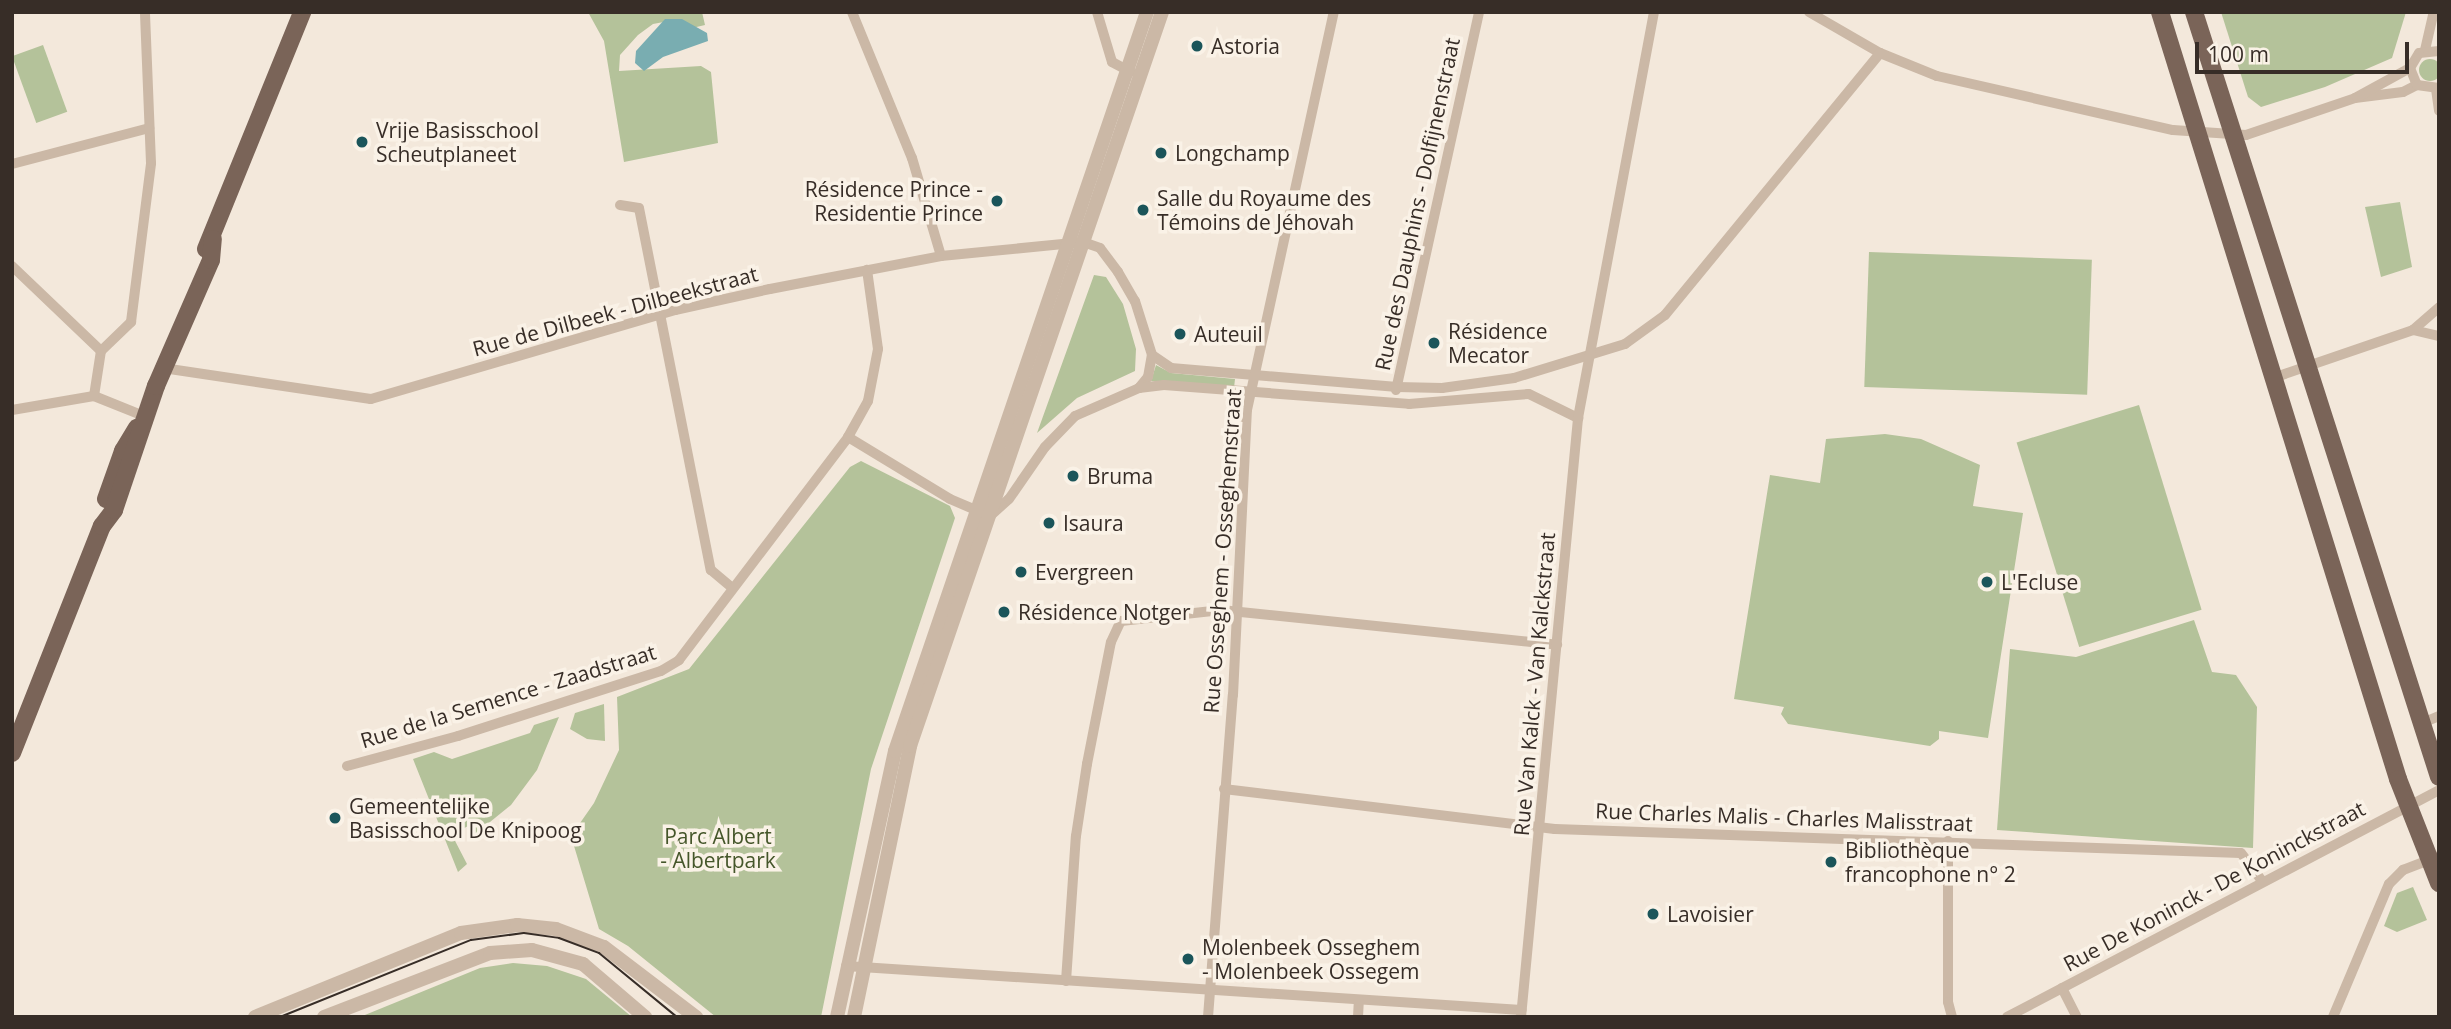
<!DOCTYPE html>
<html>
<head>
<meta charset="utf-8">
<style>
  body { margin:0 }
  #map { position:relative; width:2451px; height:1029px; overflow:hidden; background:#f3e8db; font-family:"Open Sans",sans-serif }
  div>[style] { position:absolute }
  .green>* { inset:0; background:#b4c29a; transform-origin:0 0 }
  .round { border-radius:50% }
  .water>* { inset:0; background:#79adb1 }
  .minor>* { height:10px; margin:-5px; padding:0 5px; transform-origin:5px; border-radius:5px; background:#cbb8a6 }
  .tertiary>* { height:14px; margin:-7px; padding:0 7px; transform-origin:7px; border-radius:7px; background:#cbb8a6 }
  .primary>* { height:18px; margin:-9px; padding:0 9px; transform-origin:9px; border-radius:9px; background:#7a6458 }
  .tram>* { height:2px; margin:-1px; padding:0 1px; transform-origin:1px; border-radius:1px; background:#372d27 }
  .dots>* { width:19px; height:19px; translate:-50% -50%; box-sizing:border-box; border:4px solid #faf2e7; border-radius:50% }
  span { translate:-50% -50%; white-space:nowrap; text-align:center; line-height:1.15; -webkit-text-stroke:7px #faf2e7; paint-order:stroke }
  .poi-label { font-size:21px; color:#372d27 }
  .left { translate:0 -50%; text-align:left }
  .right { translate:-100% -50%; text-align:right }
  .street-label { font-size:21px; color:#372d27 }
  .park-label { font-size:21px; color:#45562a }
  .frame { position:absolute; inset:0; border:14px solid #372d27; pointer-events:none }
  .scale { position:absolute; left:2195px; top:42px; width:214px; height:32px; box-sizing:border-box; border:4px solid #372d27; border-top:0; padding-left:9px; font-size:21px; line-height:24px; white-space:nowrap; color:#372d27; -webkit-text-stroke:5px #faf2e7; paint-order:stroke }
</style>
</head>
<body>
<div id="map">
  <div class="green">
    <div style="clip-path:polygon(588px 12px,702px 12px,705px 25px,688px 29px,669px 21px,653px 24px,638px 35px,620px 55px,619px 71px,701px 66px,711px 72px,718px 143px,624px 162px,604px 41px)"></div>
    <div style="clip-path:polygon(2221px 12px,2406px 12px,2392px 58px,2325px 87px,2261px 107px,2248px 97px)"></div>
    <div style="left:43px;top:45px;width:71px;height:33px;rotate:70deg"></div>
    <div class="round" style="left:2419px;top:59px;width:22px;height:22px"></div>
    <div style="clip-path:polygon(2400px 202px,2412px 267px,2381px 277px,2365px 207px)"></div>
    <div style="left:1869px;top:252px;width:223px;height:135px;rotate:2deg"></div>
    <div style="clip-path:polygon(1094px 275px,1106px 277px,1123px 304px,1136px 349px,1135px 371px,1077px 398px,1037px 433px)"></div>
    <div style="clip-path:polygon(1156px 365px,1171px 373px,1235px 379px,1234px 388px,1151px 381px)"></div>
    <div style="left:2139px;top:405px;width:214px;height:128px;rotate:73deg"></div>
    <div style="clip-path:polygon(1885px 434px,1921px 439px,1980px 465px,1973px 506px,2023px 513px,1988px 738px,1939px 731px,1939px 739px,1930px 746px,1788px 724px,1781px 714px,1784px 707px,1734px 699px,1770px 475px,1820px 483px,1826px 439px)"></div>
    <div style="clip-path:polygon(861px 461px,950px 506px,955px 518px,871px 769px,821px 1017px,716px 1017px,628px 946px,599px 929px,571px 836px,594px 803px,619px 750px,617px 697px,689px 669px,850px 467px)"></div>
    <div style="clip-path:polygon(2194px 620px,2212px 672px,2236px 675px,2257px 707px,2253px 848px,1997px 830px,2010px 649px,2076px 657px)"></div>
    <div style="clip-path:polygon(604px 704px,605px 741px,587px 739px,570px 729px,575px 713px)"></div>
    <div style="clip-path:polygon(559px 717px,537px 770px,511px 805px,474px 835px,468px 826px,452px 835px,467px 864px,458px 872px,413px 759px,434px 752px,452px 759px,530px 733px,534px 725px)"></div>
    <div style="clip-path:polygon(2413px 887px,2427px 920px,2397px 932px,2384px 926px,2397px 893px)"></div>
    <div style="clip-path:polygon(513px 963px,547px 966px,586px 979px,632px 1017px,360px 1017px,480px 968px)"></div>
  </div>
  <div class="water">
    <div style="clip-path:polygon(665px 19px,682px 19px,707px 33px,708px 41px,663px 57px,644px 71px,635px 63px,636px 51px)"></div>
  </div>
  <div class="minor">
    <div style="left:852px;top:12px;width:158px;rotate:67.7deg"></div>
    <div style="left:912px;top:158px;width:102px;rotate:73.5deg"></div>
    <div style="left:1097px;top:12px;width:52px;rotate:73.3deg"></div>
    <div style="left:1112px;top:62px;width:21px;rotate:28deg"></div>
    <div style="left:1809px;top:12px;width:82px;rotate:30deg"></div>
    <div style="left:1880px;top:53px;width:61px;rotate:22deg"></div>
    <div style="left:1937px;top:76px;width:242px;rotate:12.9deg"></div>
    <div style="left:2173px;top:130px;width:73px;rotate:3.9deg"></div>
    <div style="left:2246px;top:135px;width:115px;rotate:-18.7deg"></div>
    <div style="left:2355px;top:98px;width:48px;rotate:-7.1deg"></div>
    <div style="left:2403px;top:92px;width:16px;rotate:-27deg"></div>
    <div style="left:2425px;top:50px;width:39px;rotate:-77deg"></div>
    <div style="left:2439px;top:51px;width:20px;rotate:174deg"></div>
    <div style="left:2419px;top:53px;width:17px;rotate:121deg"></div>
    <div style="left:2410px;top:68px;width:18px;rotate:68deg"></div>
    <div style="left:2417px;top:85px;width:22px;rotate:8deg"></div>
    <div style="left:2436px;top:89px;width:22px;rotate:82deg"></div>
    <div style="left:2357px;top:97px;width:60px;rotate:-28.7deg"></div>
    <div style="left:12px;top:164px;width:142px;rotate:-14.7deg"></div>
    <div style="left:620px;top:205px;width:19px;rotate:9deg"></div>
    <div style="left:639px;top:208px;width:369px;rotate:78.8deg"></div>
    <div style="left:711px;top:570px;width:26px;rotate:40deg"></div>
    <div style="left:12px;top:266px;width:123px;rotate:43.7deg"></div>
    <div style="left:2413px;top:330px;width:27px;rotate:13deg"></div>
    <div style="left:163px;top:368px;width:210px;rotate:8.5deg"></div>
    <div style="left:371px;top:399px;width:317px;rotate:-16.3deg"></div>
    <div style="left:675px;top:310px;width:97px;rotate:-12.5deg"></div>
    <div style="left:770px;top:289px;width:174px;rotate:-10.9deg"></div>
    <div style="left:941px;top:256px;width:143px;rotate:-5.6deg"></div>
    <div style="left:1083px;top:242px;width:18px;rotate:19deg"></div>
    <div style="left:1100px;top:248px;width:30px;rotate:53deg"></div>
    <div style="left:1118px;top:272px;width:34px;rotate:60deg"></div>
    <div style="left:1135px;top:301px;width:57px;rotate:72.5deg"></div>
    <div style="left:1152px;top:355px;width:23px;rotate:34deg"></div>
    <div style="left:1171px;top:368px;width:227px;rotate:4.8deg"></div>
    <div style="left:1397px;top:387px;width:45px;rotate:1.3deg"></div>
    <div style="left:1442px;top:388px;width:73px;rotate:-7.9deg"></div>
    <div style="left:1514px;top:378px;width:116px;rotate:-17deg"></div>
    <div style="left:1625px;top:344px;width:49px;rotate:-35.9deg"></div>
    <div style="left:1665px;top:315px;width:339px;rotate:-50.6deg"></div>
    <div style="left:2276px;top:377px;width:145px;rotate:-18.9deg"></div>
    <div style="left:2413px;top:330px;width:35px;rotate:-41deg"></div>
    <div style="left:1139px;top:388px;width:14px;rotate:-51deg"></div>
    <div style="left:1148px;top:377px;width:22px;rotate:-80deg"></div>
    <div style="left:1396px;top:390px;width:387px;rotate:-77.6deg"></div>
    <div style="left:94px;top:396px;width:46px;rotate:-81.2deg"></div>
    <div style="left:101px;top:351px;width:42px;rotate:-44deg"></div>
    <div style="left:131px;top:322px;width:160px;rotate:-82.8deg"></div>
    <div style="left:151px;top:163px;width:151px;rotate:-92.3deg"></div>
    <div style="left:94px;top:396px;width:54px;rotate:21.8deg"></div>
    <div style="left:12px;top:410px;width:83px;rotate:-9.7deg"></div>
    <div style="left:848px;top:437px;width:119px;rotate:31.3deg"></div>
    <div style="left:950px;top:499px;width:43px;rotate:23deg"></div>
    <div style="left:990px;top:516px;width:25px;rotate:-42deg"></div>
    <div style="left:1009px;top:499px;width:63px;rotate:-55.3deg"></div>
    <div style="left:1045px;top:447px;width:43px;rotate:-45.9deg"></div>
    <div style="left:1075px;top:416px;width:70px;rotate:-23.6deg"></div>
    <div style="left:1139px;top:388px;width:25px;rotate:-7deg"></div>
    <div style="left:1164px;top:385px;width:246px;rotate:4.4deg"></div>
    <div style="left:1409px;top:404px;width:120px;rotate:-4.8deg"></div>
    <div style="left:1529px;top:394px;width:55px;rotate:26.1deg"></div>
    <div style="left:2420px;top:724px;width:21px;rotate:-23deg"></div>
    <div style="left:347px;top:766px;width:115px;rotate:-15.1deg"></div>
    <div style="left:458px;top:736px;width:213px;rotate:-17.8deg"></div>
    <div style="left:661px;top:671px;width:21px;rotate:-31deg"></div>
    <div style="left:679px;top:660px;width:280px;rotate:-52.8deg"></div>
    <div style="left:848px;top:437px;width:41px;rotate:-60.9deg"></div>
    <div style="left:868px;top:401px;width:53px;rotate:-79.1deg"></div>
    <div style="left:878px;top:349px;width:80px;rotate:-97.9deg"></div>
    <div style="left:1224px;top:789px;width:333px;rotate:6.9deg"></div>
    <div style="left:1555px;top:829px;width:686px;rotate:2deg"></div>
    <div style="left:2241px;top:853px;width:36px;rotate:53deg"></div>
    <div style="left:1948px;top:841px;width:161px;rotate:90deg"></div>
    <div style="left:1948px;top:1002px;width:16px;rotate:75deg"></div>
    <div style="left:846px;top:966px;width:677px;rotate:3.72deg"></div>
    <div style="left:1066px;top:981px;width:145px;rotate:-86.1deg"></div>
    <div style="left:1076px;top:836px;width:73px;rotate:-81.3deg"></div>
    <div style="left:1087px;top:764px;width:124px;rotate:-78.9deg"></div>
    <div style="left:1111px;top:642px;width:23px;rotate:-65deg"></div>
    <div style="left:1121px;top:621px;width:101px;rotate:-6.3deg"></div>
    <div style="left:1221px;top:610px;width:338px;rotate:5.9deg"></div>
    <div style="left:2062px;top:988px;width:33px;rotate:63deg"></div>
    <div style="left:1208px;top:1017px;width:323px;rotate:-85.6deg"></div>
    <div style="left:1233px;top:695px;width:285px;rotate:-87.2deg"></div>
    <div style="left:1247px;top:410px;width:407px;rotate:-77.7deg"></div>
    <div style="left:1358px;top:1017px;width:17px;rotate:-87deg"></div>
    <div style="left:1521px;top:1017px;width:602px;rotate:-84.56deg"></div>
    <div style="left:1578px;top:418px;width:413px;rotate:-79.4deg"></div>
    <div style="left:2007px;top:1017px;width:488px;rotate:-27.7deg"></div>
    <div style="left:2333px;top:1017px;width:144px;rotate:-67.2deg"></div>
    <div style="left:2389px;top:884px;width:20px;rotate:-45deg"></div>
    <div style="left:2403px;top:870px;width:39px;rotate:-21deg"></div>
  </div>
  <div class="tertiary">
    <div style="left:255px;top:1017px;width:222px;rotate:-22.2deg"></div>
    <div style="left:461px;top:933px;width:57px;rotate:-8.1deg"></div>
    <div style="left:517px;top:925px;width:39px;rotate:6deg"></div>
    <div style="left:556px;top:929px;width:51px;rotate:20.6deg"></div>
    <div style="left:604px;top:947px;width:116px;rotate:37.3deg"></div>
    <div style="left:324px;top:1017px;width:178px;rotate:-21.1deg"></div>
    <div style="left:490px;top:953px;width:42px;rotate:-4.1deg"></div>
    <div style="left:532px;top:950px;width:53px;rotate:15.4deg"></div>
    <div style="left:583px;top:964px;width:82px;rotate:40.5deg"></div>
    <div style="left:837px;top:1017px;width:272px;rotate:-77.7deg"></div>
    <div style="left:895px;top:751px;width:781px;rotate:-71.17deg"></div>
    <div style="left:854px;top:1017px;width:277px;rotate:-78.3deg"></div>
    <div style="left:910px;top:746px;width:776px;rotate:-71.05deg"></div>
  </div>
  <div class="primary">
    <div style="left:2160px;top:12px;width:803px;rotate:72.76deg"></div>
    <div style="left:2398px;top:779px;width:112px;rotate:68.5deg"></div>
    <div style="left:2194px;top:12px;width:803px;rotate:72.24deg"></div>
    <div style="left:206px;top:249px;width:256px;rotate:-67.9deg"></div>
    <div style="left:106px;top:499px;width:51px;rotate:-70.5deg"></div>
    <div style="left:123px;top:451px;width:27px;rotate:-59deg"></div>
    <div style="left:12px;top:753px;width:244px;rotate:-68.4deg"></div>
    <div style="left:102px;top:526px;width:20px;rotate:-53deg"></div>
    <div style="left:114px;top:510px;width:131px;rotate:-71.3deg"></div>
    <div style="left:156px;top:386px;width:137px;rotate:-66.4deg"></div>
    <div style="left:211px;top:260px;width:21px;rotate:-85deg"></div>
  </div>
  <div class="tram">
    <div style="left:280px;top:1017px;width:206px;rotate:-22deg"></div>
    <div style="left:471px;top:940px;width:53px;rotate:-7.5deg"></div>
    <div style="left:524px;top:933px;width:35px;rotate:8deg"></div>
    <div style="left:559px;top:938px;width:43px;rotate:20.6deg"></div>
    <div style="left:599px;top:953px;width:101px;rotate:39.4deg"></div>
  </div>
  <div class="dots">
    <div style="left:1197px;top:46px;background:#1b555a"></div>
    <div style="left:362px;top:142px;background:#1b555a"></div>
    <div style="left:1161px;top:153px;background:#1b555a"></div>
    <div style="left:997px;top:201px;background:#1b555a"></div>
    <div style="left:1143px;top:210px;background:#1b555a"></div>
    <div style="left:1180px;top:334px;background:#1b555a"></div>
    <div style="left:1434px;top:343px;background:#1b555a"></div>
    <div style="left:1073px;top:476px;background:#1b555a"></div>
    <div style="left:1049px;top:523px;background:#1b555a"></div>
    <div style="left:1021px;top:572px;background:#1b555a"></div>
    <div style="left:1987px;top:582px;background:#1b555a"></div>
    <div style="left:1004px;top:612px;background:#1b555a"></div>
    <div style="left:335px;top:818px;background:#1b555a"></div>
    <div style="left:1831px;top:862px;background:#1b555a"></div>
    <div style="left:1653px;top:914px;background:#1b555a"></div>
    <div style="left:1188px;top:959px;background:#1b555a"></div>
  </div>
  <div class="poi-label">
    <span class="left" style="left:1211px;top:46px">Astoria</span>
    <span class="left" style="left:376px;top:142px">Vrije Basisschool<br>Scheutplaneet</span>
    <span class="left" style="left:1175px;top:153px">Longchamp</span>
    <span class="right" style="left:983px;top:201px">Résidence Prince -<br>Residentie Prince</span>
    <span class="left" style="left:1157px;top:210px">Salle du Royaume des<br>Témoins de Jéhovah</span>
    <span class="left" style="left:1448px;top:343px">Résidence<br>Mecator</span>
    <span class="left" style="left:1194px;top:334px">Auteuil</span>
    <span class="left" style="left:1087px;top:476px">Bruma</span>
    <span class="left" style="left:1063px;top:523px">Isaura</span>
    <span class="left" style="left:1035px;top:572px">Evergreen</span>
    <span class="left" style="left:2001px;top:582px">L'Ecluse</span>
    <span class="left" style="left:1018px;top:612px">Résidence Notger</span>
    <span class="left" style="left:349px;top:818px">Gemeentelijke<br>Basisschool De Knipoog</span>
    <span class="left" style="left:1845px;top:862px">Bibliothèque<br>francophone n° 2</span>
    <span class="left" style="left:1667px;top:914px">Lavoisier</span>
    <span class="left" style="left:1202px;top:959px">Molenbeek Osseghem<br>- Molenbeek Ossegem</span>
  </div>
  <div class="street-label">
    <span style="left:1417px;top:204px;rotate:-78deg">Rue des Dauphins - Dolfijnenstraat</span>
    <span style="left:615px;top:311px;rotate:-15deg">Rue de Dilbeek - Dilbeekstraat</span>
    <span style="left:1222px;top:551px;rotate:-86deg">Rue Osseghem - Osseghemstraat</span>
    <span style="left:1534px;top:684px;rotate:-85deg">Rue Van Kalck - Van Kalckstraat</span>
    <span style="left:508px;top:696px;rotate:-17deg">Rue de la Semence - Zaadstraat</span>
    <span style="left:1784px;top:817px;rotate:2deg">Rue Charles Malis - Charles Malisstraat</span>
    <span style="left:2214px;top:886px;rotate:-28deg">Rue De Koninck - De Koninckstraat</span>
  </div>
  <div class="park-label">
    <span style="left:718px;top:848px">Parc Albert<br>- Albertpark</span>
  </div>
  <div class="frame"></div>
  <div class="scale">100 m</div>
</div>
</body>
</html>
